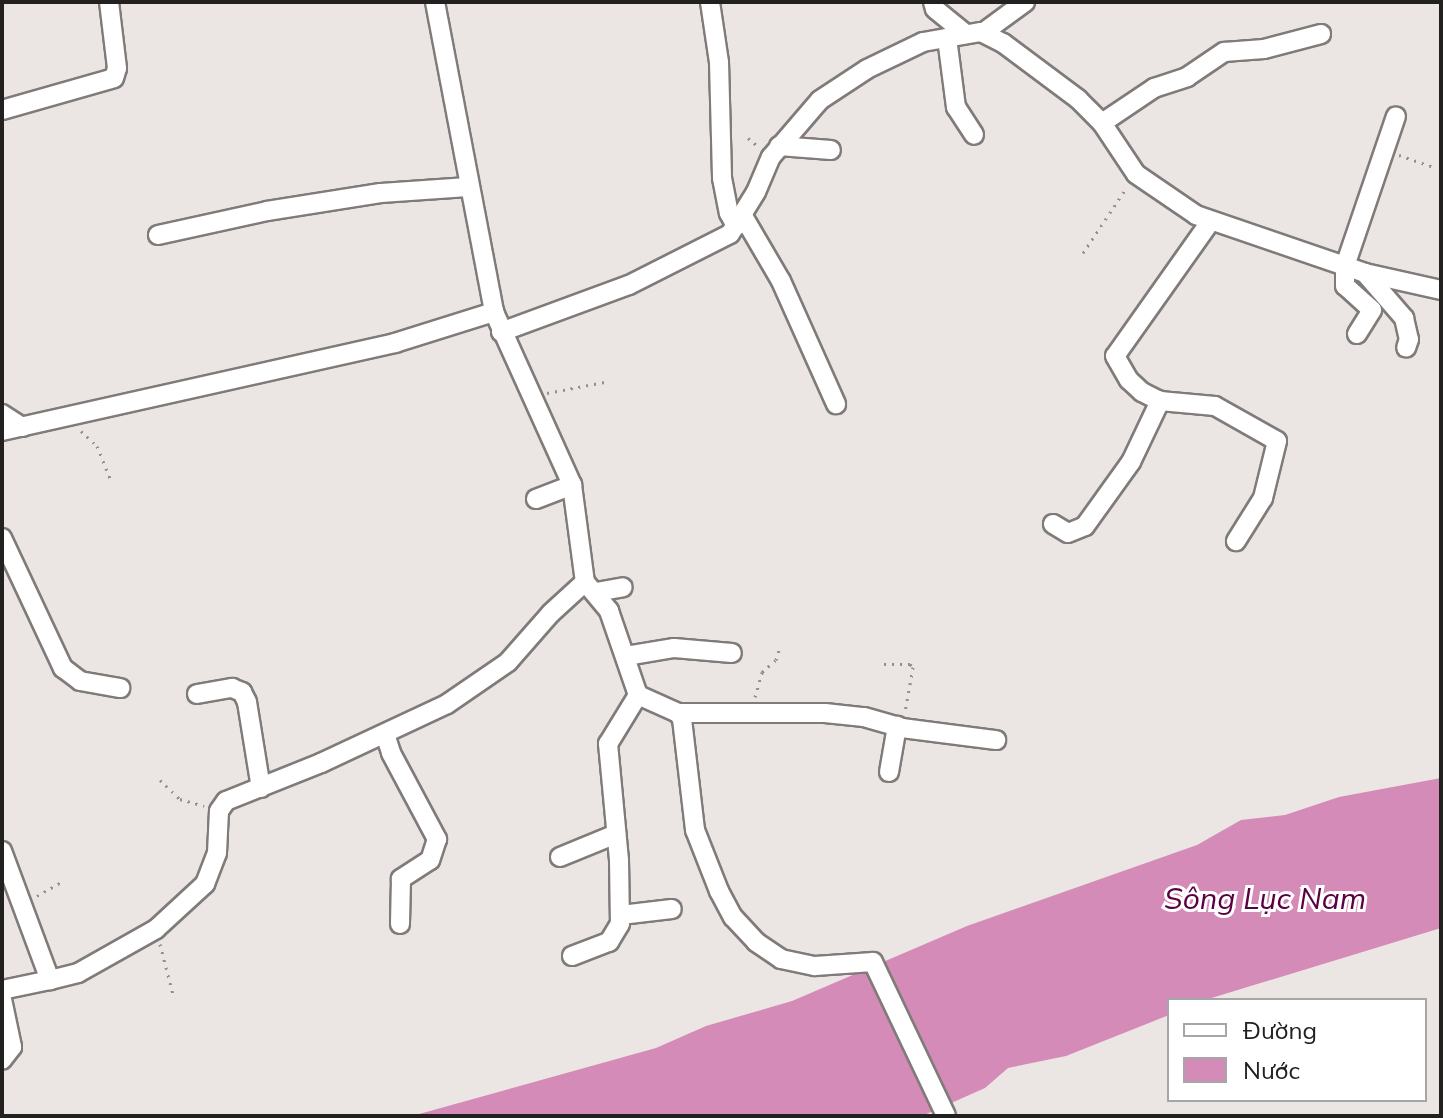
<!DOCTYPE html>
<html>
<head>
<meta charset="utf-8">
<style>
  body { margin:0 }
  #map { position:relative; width:1443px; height:1118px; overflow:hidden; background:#ebe5e3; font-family:Mulish,sans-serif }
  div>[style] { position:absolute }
  .water>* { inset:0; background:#d58bb7 }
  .path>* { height:3px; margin-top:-1.5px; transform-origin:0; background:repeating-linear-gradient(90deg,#938f8d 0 2px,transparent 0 8px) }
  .roads { filter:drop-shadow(2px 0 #807b79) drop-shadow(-2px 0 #807b79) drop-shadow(0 2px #807b79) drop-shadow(0 -2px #807b79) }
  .minor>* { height:18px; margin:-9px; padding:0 9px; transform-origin:9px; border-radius:9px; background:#fff }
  span { translate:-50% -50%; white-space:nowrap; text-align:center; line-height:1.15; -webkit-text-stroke:6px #fff; paint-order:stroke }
  .water-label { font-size:30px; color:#5b0043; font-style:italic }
  .frame { position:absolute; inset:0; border:4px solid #232120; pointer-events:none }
  .legend { position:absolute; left:1167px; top:998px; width:260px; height:104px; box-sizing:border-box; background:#fff; border:2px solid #a7a6a6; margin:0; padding:10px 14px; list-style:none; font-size:24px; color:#232120 }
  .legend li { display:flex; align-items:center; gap:16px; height:40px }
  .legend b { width:40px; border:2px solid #a7a6a6 }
</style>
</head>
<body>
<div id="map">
  <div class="water">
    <div style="clip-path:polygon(1441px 778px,1441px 928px,1205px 1000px,1169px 1000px,1169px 1015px,1066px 1056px,1008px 1068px,985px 1088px,922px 1116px,412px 1116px,656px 1048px,706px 1026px,792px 1001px,967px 926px,1197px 845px,1241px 820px,1285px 815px,1339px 797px)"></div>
  </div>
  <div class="path">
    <div style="left:748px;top:138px;width:14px;rotate:39deg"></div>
    <div style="left:1399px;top:155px;width:37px;rotate:19deg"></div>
    <div style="left:1083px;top:253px;width:79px;rotate:-56.3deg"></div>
    <div style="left:547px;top:393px;width:64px;rotate:-10.8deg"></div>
    <div style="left:81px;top:431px;width:22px;rotate:43deg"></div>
    <div style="left:97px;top:446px;width:37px;rotate:68deg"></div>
    <div style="left:884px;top:664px;width:26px"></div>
    <div style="left:910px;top:664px;width:4px;rotate:45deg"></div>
    <div style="left:913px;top:667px;width:46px;rotate:100.1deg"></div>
    <div style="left:755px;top:697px;width:26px;rotate:-74deg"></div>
    <div style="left:762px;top:672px;width:18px;rotate:-41deg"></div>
    <div style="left:776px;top:660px;width:10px;rotate:-73deg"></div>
    <div style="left:160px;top:780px;width:28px;rotate:44deg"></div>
    <div style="left:180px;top:799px;width:25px;rotate:16deg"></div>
    <div style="left:37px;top:896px;width:30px;rotate:-30deg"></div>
    <div style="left:160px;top:944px;width:56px;rotate:75.5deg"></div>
  </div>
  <div class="roads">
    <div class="minor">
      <div style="left:435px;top:2px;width:316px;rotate:79.2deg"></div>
      <div style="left:494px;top:312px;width:190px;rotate:65.7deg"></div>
      <div style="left:572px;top:485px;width:98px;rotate:82.4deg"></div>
      <div style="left:585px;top:582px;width:38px;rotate:50deg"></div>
      <div style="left:609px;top:611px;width:89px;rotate:71deg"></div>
      <div style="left:638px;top:695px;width:44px;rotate:24.2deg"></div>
      <div style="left:678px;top:713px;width:7px;rotate:56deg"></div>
      <div style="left:682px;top:719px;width:112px;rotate:83.3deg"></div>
      <div style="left:695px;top:830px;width:66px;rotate:68.5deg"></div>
      <div style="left:719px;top:891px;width:30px;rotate:62deg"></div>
      <div style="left:733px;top:917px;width:34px;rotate:47deg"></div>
      <div style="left:756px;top:942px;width:30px;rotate:34deg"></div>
      <div style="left:781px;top:959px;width:35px;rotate:12deg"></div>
      <div style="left:815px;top:966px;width:58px;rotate:-3.9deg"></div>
      <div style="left:873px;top:962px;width:170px;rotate:64.6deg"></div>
      <div style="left:710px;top:2px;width:61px;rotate:81.5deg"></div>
      <div style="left:719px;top:62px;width:116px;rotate:88.5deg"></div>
      <div style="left:722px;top:178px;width:36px;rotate:79deg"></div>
      <div style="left:729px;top:213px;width:15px;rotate:62deg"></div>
      <div style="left:933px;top:2px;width:7px;rotate:74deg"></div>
      <div style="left:935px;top:9px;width:40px;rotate:39deg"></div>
      <div style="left:984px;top:32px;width:51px;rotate:-36.2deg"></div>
      <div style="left:947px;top:38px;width:70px;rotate:82.6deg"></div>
      <div style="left:956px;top:107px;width:33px;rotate:57deg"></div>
      <div style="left:2px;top:110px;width:116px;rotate:-15.9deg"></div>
      <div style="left:114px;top:78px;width:10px;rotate:-73deg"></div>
      <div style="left:117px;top:68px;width:66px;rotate:-96.9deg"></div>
      <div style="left:1102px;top:123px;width:63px;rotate:-33.9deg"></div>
      <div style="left:1154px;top:88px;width:35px;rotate:-18deg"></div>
      <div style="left:1187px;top:77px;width:45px;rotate:-34deg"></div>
      <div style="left:1224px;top:52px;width:40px;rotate:-4.3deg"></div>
      <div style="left:1264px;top:49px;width:59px;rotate:-14.7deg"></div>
      <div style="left:779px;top:146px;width:52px;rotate:4.4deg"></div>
      <div style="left:743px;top:216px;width:75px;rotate:59.7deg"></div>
      <div style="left:781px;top:281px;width:135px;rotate:65.9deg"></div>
      <div style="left:1210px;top:222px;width:164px;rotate:125.3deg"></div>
      <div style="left:1115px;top:356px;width:28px;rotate:60deg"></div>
      <div style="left:1129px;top:380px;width:18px;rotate:43deg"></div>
      <div style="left:1142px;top:392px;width:20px;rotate:27deg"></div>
      <div style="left:1160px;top:401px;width:55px;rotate:5.2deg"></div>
      <div style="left:1215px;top:406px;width:71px;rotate:29.4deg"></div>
      <div style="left:1277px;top:441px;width:59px;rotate:103.8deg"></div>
      <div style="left:1263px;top:498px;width:51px;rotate:122.1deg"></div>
      <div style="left:158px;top:235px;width:112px;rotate:-12.4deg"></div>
      <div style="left:267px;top:211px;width:115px;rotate:-9deg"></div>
      <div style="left:381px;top:193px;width:87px;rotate:-3.9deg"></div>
      <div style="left:1365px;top:273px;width:60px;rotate:49.1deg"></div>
      <div style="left:1404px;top:318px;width:22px;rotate:77deg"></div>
      <div style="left:1409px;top:339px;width:9px;rotate:108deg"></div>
      <div style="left:501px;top:332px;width:136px;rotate:-20.2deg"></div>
      <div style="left:629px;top:285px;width:113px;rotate:-26.8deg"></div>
      <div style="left:730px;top:234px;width:49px;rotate:-58.2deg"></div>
      <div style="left:756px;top:192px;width:38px;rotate:-67deg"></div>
      <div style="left:771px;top:157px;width:75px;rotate:-49.3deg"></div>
      <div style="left:820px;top:100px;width:56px;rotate:-33.4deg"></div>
      <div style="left:867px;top:69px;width:62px;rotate:-25.7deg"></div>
      <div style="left:923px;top:42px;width:59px;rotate:-9.8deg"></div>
      <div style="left:981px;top:32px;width:25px;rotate:27deg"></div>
      <div style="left:1003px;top:43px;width:94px;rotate:36.7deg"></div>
      <div style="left:1078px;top:99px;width:34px;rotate:45deg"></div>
      <div style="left:1102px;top:123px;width:61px;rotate:56.3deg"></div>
      <div style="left:1136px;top:174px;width:73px;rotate:34.3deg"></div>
      <div style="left:1196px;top:215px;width:179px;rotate:18.9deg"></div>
      <div style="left:1365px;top:273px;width:78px;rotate:12.6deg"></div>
      <div style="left:1357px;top:334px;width:28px;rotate:-58deg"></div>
      <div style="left:1372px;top:310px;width:36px;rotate:-138deg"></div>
      <div style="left:1345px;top:286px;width:20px;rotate:-90deg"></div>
      <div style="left:1345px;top:266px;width:158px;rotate:-71.2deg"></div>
      <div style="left:2px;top:414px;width:24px;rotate:33deg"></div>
      <div style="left:2px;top:431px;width:403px;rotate:-12.6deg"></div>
      <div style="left:395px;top:343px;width:104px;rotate:-17.4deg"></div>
      <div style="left:536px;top:499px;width:39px;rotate:-21deg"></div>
      <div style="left:1053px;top:524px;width:17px;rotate:31deg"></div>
      <div style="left:1068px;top:533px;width:18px;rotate:-22deg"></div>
      <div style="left:1085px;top:526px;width:79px;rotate:-54.3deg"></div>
      <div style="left:1131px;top:462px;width:68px;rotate:-64.6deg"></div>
      <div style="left:2px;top:538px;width:144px;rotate:64.9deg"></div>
      <div style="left:63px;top:668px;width:21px;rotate:37deg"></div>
      <div style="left:80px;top:681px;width:41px;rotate:9.9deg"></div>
      <div style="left:596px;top:592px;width:27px;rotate:-10deg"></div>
      <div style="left:626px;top:656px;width:49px;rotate:-9.5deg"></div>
      <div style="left:674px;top:648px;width:58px;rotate:4.9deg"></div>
      <div style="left:197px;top:694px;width:36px;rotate:-10deg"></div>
      <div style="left:232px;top:688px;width:11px;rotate:22deg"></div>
      <div style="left:242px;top:692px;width:11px;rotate:63deg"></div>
      <div style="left:247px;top:702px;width:87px;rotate:80.8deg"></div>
      <div style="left:678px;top:713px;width:147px"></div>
      <div style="left:825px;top:713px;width:39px;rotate:6deg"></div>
      <div style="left:864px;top:717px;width:40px;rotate:16deg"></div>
      <div style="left:902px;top:728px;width:95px;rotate:7.3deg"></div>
      <div style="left:385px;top:734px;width:20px;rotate:72deg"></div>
      <div style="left:391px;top:753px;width:98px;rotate:61.9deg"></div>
      <div style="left:437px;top:839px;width:22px;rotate:108deg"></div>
      <div style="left:430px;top:860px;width:35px;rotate:147deg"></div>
      <div style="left:401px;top:879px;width:45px;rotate:91.3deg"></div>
      <div style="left:889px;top:772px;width:47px;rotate:-80.1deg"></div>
      <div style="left:2px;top:851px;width:138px;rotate:69.6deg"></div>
      <div style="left:50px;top:980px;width:29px;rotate:-14deg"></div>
      <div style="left:78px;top:973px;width:90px;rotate:-29.4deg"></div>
      <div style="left:156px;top:929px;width:67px;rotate:-42.6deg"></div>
      <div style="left:205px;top:884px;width:33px;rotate:-69deg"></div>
      <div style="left:217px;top:853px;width:42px;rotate:-87.3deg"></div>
      <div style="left:219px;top:811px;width:12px;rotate:-55deg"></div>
      <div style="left:226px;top:801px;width:102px;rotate:-21.8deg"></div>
      <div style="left:321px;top:763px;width:139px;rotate:-25.1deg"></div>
      <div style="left:447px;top:704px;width:74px;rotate:-34.5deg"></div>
      <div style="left:508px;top:662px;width:65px;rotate:-48.7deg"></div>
      <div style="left:551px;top:613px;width:46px;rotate:-42.4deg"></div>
      <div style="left:560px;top:857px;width:61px;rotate:-22.3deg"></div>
      <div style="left:621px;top:915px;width:51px;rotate:-6.7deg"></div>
      <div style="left:572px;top:956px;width:40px;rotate:-21deg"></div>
      <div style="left:609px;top:942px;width:21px;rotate:-59deg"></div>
      <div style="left:620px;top:924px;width:64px;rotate:-90.9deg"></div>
      <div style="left:619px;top:860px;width:117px;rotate:-95.4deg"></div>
      <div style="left:608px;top:744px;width:57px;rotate:-58.5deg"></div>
      <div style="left:2px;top:990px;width:49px;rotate:-11.8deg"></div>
      <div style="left:2px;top:999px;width:49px;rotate:78.2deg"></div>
      <div style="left:12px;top:1047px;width:16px;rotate:128deg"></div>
    </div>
  </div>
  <div class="water-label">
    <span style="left:1265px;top:898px">Sông Lục Nam</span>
  </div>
  <div class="frame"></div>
  <ul class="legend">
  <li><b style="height:10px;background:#fff"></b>Đường</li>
  <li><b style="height:22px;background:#d58bb7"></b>Nước</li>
  </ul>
</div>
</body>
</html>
